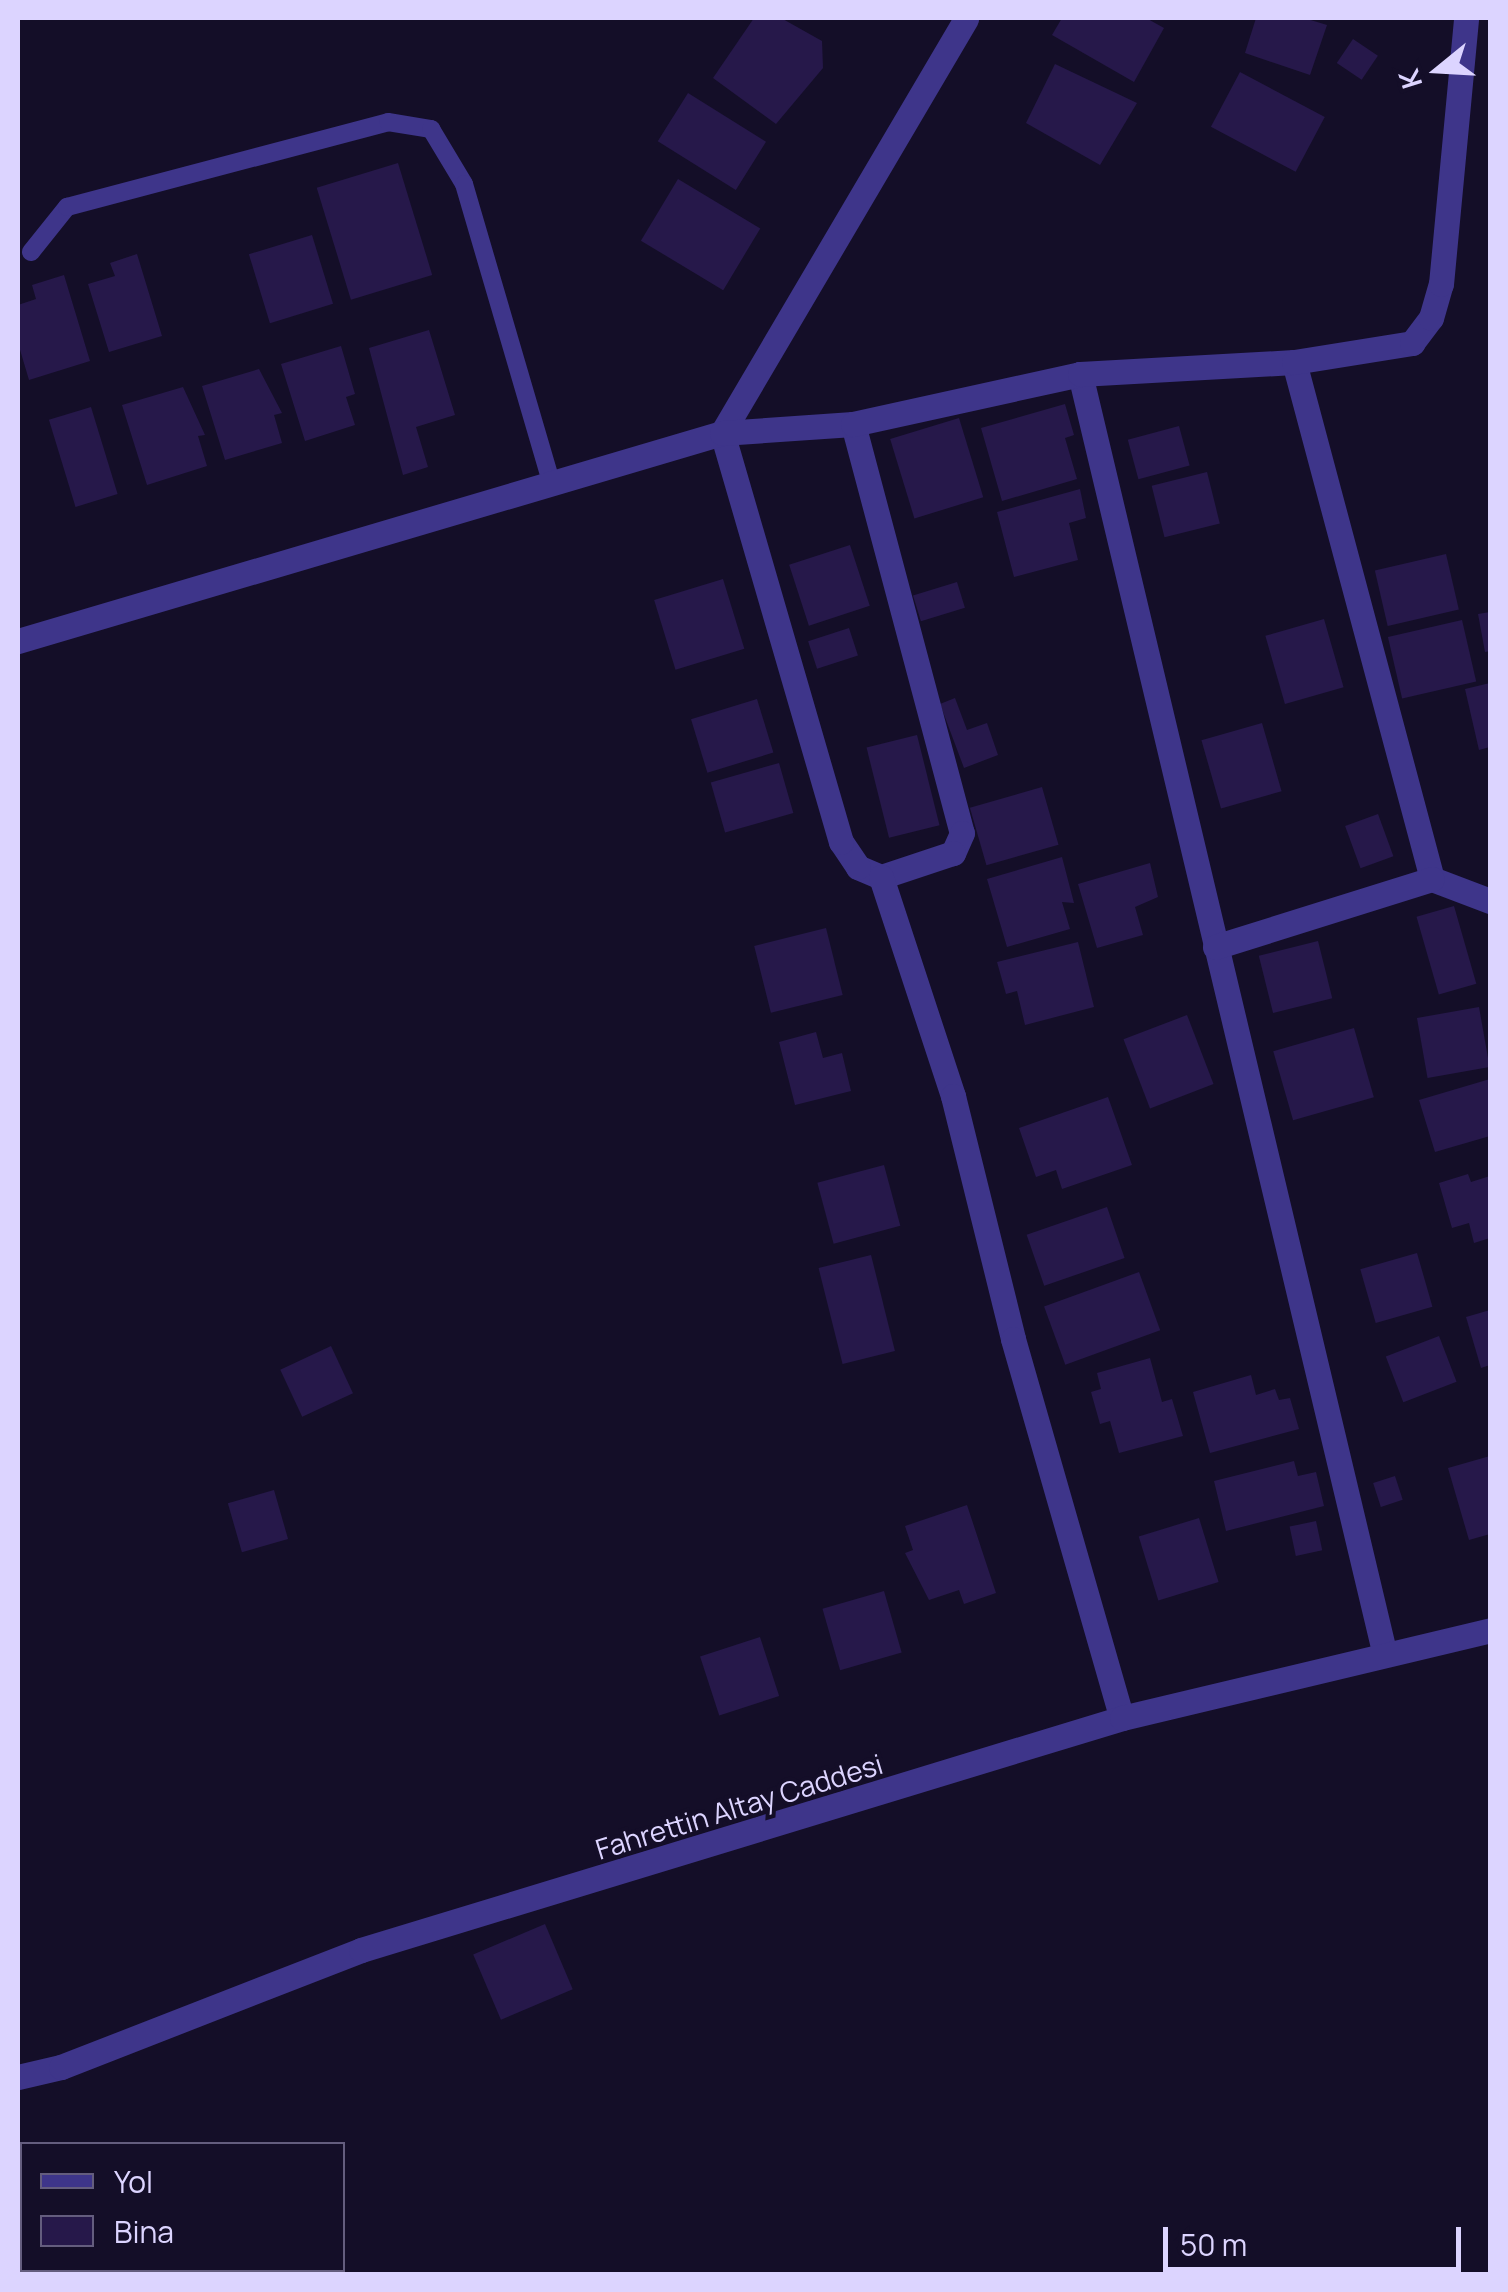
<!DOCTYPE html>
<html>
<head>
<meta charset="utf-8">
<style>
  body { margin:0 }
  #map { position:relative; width:1508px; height:2292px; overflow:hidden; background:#140e28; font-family:Manrope,sans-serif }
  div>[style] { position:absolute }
  .building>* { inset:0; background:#26184a; transform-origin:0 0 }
  .service>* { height:18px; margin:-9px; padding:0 9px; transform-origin:9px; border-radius:9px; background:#3e358a }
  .minor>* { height:25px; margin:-12.5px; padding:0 12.5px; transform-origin:12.5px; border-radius:12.5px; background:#3e358a }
  .tertiary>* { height:25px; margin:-12.5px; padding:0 12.5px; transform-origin:12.5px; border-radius:12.5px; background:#3e358a }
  span { translate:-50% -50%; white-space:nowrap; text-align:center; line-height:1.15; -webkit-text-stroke:8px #140e28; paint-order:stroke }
  .street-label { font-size:28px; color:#dcd4ff }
  .frame { position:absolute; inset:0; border:20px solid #dcd4ff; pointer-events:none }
  .legend { position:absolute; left:20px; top:2142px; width:325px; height:130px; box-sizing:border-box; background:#140e28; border:2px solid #645d7e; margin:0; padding:12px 18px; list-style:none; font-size:30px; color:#dcd4ff }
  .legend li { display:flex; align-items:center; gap:20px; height:50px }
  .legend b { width:50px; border:2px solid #645d7e }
  .north { position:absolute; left:1388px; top:20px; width:100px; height:100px; -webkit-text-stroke:8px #140e28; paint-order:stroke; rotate:252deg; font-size:28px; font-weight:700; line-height:40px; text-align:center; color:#dcd4ff }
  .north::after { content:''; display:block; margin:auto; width:35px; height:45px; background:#dcd4ff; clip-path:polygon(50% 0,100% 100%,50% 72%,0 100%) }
  .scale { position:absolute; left:1163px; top:2227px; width:298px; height:45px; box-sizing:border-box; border:5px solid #dcd4ff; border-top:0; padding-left:12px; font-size:30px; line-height:35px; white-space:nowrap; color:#dcd4ff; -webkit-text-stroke:8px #140e28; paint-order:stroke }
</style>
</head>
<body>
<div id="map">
  <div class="building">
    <div style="clip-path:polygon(754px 18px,781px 18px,822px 41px,823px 68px,776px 124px,713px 78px)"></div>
    <div style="clip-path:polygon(1062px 18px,1146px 18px,1164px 28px,1134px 82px,1052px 35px)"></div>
    <div style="clip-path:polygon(1256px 18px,1304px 18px,1327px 25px,1310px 75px,1245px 53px)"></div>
    <div style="left:1353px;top:39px;width:30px;height:29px;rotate:34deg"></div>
    <div style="clip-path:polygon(1055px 64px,1137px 103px,1100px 165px,1026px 123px)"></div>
    <div style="left:1240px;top:72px;width:96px;height:62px;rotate:28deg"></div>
    <div style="left:688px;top:93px;width:92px;height:57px;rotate:32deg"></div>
    <div style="left:398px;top:163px;width:117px;height:85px;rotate:73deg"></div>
    <div style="left:678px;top:179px;width:96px;height:72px;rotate:31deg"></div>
    <div style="left:312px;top:235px;width:72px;height:66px;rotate:73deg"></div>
    <div style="clip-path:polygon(137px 254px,162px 336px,109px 352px,88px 284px,115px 276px,110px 263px)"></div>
    <div style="clip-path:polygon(64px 275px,90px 361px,29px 380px,18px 343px,18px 305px,36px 299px,32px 285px)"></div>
    <div style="clip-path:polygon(429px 330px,455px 415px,416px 427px,428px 467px,403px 475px,369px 348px)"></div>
    <div style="clip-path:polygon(341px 346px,355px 394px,346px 397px,355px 425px,305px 441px,281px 364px)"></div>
    <div style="clip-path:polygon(259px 369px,282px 413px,274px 415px,282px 443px,225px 460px,202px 386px)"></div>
    <div style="clip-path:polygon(183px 387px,205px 435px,198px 436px,207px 466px,147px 485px,122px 405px)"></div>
    <div style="clip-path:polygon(1065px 404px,1074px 435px,1065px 438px,1077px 479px,1002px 501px,981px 428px)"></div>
    <div style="left:91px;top:407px;width:91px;height:44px;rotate:73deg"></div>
    <div style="left:959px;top:418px;width:83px;height:72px;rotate:73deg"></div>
    <div style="left:1179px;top:426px;width:41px;height:53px;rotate:75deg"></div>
    <div style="left:1207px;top:472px;width:53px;height:57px;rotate:76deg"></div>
    <div style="clip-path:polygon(1080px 489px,1086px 518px,1069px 523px,1078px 560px,1014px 577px,997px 512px)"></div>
    <div style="left:850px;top:545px;width:64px;height:64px;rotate:72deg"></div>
    <div style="left:1446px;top:554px;width:57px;height:73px;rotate:77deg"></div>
    <div style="left:723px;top:579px;width:73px;height:72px;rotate:73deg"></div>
    <div style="left:957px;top:582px;width:27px;height:46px;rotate:73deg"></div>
    <div style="clip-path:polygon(1490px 612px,1490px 651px,1485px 652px,1478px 614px)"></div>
    <div style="left:1324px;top:619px;width:71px;height:61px;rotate:74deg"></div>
    <div style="left:1462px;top:620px;width:63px;height:76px;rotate:77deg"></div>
    <div style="left:849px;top:628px;width:29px;height:43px;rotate:72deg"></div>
    <div style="clip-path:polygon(1490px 683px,1490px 747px,1479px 750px,1465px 689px)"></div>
    <div style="clip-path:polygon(955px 698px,967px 730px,987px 723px,998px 755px,964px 768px,940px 704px)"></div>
    <div style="left:757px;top:699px;width:56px;height:69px;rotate:73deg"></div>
    <div style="left:1262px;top:723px;width:71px;height:63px;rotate:74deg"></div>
    <div style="left:917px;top:735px;width:93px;height:52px;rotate:76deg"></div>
    <div style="left:779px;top:763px;width:52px;height:71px;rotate:74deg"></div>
    <div style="left:1042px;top:787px;width:60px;height:75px;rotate:74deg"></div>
    <div style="left:1378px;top:814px;width:45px;height:35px;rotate:70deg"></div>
    <div style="clip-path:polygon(1062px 857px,1074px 903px,1062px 902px,1070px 929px,1007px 947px,987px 879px)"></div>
    <div style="clip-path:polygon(1150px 863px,1158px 897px,1135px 907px,1143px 935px,1097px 948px,1078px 884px)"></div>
    <div style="left:1454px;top:906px;width:81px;height:39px;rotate:74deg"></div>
    <div style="left:826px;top:928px;width:69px;height:74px;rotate:76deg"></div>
    <div style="left:1318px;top:941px;width:59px;height:61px;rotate:76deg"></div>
    <div style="clip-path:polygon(1078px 942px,1094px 1007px,1025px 1025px,1017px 991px,1006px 994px,997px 962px)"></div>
    <div style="left:1479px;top:1007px;width:61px;height:63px;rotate:80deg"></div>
    <div style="left:1187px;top:1015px;width:74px;height:68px;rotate:69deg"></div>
    <div style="left:1354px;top:1028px;width:72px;height:84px;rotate:74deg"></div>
    <div style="clip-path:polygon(816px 1032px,823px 1058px,842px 1053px,851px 1091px,795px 1105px,779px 1042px)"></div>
    <div style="clip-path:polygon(1490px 1079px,1490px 1136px,1435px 1152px,1419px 1100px)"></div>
    <div style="clip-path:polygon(1108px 1097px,1132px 1165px,1062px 1189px,1056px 1170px,1036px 1177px,1019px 1128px)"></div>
    <div style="left:884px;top:1165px;width:63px;height:69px;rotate:75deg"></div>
    <div style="clip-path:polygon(1468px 1174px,1471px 1182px,1490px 1176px,1490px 1238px,1474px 1243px,1469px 1223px,1452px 1228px,1439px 1183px)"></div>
    <div style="left:1107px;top:1207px;width:54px;height:85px;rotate:71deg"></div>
    <div style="left:1417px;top:1253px;width:56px;height:59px;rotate:74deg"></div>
    <div style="left:871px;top:1255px;width:99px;height:54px;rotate:76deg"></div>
    <div style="left:1139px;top:1272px;width:62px;height:101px;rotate:70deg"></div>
    <div style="clip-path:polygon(1490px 1310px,1490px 1365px,1481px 1368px,1466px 1317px)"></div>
    <div style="left:1439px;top:1336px;width:49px;height:57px;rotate:69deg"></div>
    <div style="left:331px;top:1346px;width:52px;height:56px;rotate:65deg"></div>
    <div style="clip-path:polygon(1150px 1358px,1162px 1402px,1172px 1399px,1183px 1436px,1119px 1453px,1110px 1421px,1100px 1424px,1091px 1392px,1101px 1389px,1097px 1373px)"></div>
    <div style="clip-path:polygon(1251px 1375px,1256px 1395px,1275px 1389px,1279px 1400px,1290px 1398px,1299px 1429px,1210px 1453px,1193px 1392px)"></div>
    <div style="clip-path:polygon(1490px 1456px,1490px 1534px,1469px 1540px,1448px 1468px)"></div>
    <div style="clip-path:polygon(1294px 1461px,1298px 1476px,1316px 1472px,1324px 1506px,1226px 1531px,1214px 1481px)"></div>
    <div style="left:1395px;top:1476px;width:25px;height:23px;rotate:72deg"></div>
    <div style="left:274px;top:1490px;width:51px;height:48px;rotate:74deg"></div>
    <div style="clip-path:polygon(967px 1505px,996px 1593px,964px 1604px,959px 1590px,929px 1600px,905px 1553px,913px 1550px,905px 1526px)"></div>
    <div style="left:1199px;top:1518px;width:67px;height:63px;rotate:73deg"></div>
    <div style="left:1316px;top:1521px;width:30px;height:27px;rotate:78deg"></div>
    <div style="left:884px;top:1591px;width:64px;height:64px;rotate:74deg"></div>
    <div style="left:760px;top:1637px;width:62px;height:63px;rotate:72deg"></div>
    <div style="left:545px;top:1924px;width:71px;height:78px;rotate:67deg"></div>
  </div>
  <div class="service">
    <div style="left:31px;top:252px;width:58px;rotate:-51.3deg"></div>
    <div style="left:67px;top:207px;width:332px;rotate:-14.8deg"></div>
    <div style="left:388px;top:122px;width:44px;rotate:9.2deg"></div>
    <div style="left:431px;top:129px;width:64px;rotate:59deg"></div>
    <div style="left:464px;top:184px;width:314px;rotate:73.7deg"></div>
  </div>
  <div class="minor">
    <div style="left:1294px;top:362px;width:535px;rotate:75.05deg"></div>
    <div style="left:1432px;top:879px;width:62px;rotate:20.8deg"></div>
    <div style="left:1080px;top:374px;width:1313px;rotate:76.61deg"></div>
    <div style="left:853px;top:424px;width:423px;rotate:75.1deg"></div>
    <div style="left:962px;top:833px;width:22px;rotate:114deg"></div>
    <div style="left:953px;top:853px;width:76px;rotate:161.6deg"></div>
    <div style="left:881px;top:877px;width:25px;rotate:-157deg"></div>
    <div style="left:858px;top:867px;width:30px;rotate:-124deg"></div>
    <div style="left:841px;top:842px;width:426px;rotate:-106.2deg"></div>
    <div style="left:722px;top:433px;width:481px;rotate:-59.5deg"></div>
    <div style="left:18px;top:641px;width:734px;rotate:-16.46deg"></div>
    <div style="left:722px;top:433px;width:131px;rotate:-3.9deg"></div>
    <div style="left:853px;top:424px;width:232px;rotate:-12.4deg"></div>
    <div style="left:1080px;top:374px;width:214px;rotate:-3.2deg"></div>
    <div style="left:1294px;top:362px;width:120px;rotate:-9.1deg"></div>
    <div style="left:1412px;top:343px;width:31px;rotate:-53deg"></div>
    <div style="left:1431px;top:318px;width:35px;rotate:-74deg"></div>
    <div style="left:1441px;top:284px;width:267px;rotate:-84.6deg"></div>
    <div style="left:881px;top:877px;width:231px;rotate:71.8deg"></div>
    <div style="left:953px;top:1096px;width:250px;rotate:76.1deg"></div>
    <div style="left:1013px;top:1339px;width:394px;rotate:74deg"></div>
    <div style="left:1215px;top:947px;width:227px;rotate:-17.4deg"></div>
  </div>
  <div class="tertiary">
    <div style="left:18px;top:2077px;width:44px;rotate:-13.1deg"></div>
    <div style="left:61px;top:2067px;width:322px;rotate:-21.3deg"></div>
    <div style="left:361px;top:1950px;width:796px;rotate:-16.95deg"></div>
    <div style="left:1122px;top:1718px;width:378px;rotate:-13.4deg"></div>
  </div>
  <div class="street-label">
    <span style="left:739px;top:1806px;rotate:-17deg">Fahrettin Altay Caddesi</span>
  </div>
  <div class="frame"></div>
  <ul class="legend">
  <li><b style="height:12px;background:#3e358a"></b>Yol</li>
  <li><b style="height:28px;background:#26184a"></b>Bina</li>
  </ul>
  <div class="north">K</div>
  <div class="scale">50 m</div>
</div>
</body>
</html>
